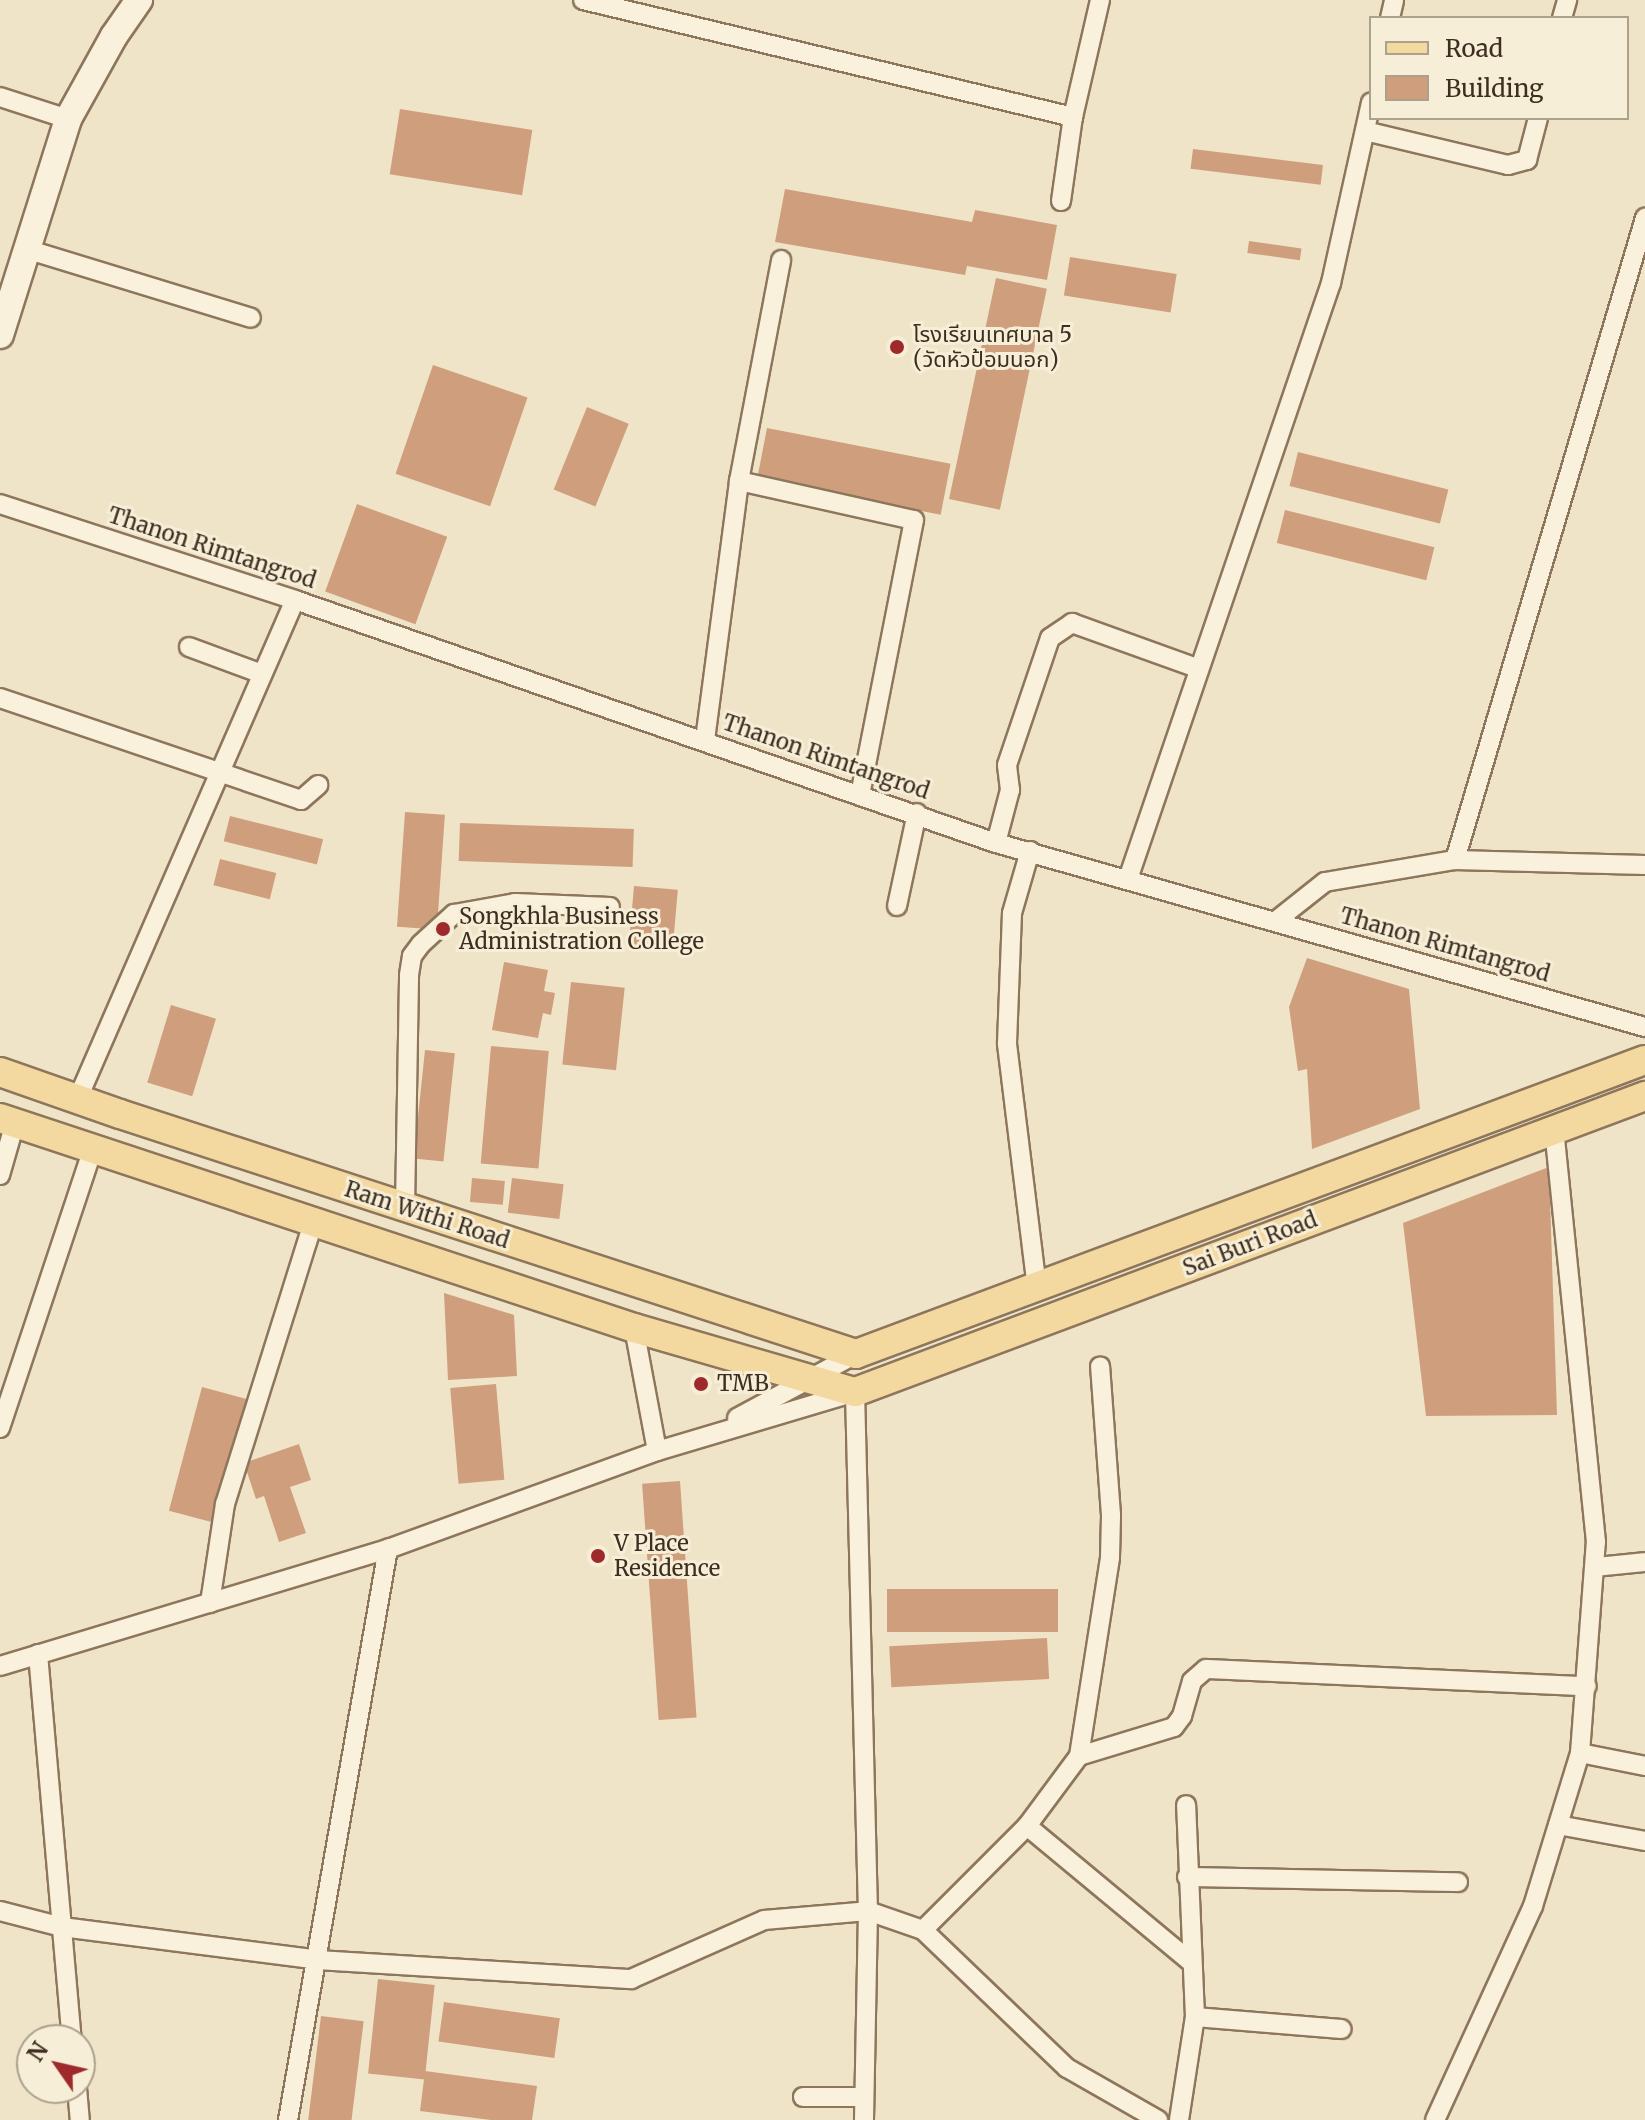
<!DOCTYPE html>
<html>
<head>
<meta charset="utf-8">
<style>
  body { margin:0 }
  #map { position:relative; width:1645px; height:2120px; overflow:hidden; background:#f0e4c8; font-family:Merriweather,"Noto Sans Thai",serif }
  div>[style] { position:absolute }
  .building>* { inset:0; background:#cf9f7d; transform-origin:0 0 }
  .roads { filter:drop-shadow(2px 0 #8d765c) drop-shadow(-2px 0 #8d765c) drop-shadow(0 2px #8d765c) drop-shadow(0 -2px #8d765c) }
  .street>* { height:18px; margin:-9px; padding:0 9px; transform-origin:9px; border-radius:9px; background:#faf1dc }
  .secondary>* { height:26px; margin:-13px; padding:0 13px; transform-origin:13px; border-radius:13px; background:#faf1dc }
  .primary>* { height:28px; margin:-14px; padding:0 14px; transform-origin:14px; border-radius:14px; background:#f3d9a0 }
  .dots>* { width:22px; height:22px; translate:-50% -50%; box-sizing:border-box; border:4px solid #f7eed8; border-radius:50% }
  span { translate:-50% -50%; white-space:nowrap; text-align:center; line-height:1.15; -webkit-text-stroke:6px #f7eed8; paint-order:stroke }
  .poi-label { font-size:22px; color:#3d2e20 }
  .left { translate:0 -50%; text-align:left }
  .street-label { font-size:22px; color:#3d2e20 }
  .legend { position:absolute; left:1369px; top:16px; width:260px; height:104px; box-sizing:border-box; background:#f7eed8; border:2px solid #ada18e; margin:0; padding:10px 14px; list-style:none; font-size:24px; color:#3d2e20 }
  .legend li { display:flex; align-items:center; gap:16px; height:40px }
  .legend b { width:40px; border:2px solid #ada18e }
  .north { position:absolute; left:16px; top:2024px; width:80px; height:80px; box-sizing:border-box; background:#f7eed8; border:2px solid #ada18e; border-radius:50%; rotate:304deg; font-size:22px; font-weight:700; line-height:32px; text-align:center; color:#3d2e20 }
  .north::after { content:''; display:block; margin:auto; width:28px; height:36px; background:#9e2a2b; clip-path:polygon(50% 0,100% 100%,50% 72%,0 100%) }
</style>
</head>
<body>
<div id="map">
  <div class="building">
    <div style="left:400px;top:109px;width:134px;height:66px;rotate:9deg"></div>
    <div style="left:1193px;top:149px;width:131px;height:20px;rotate:7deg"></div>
    <div style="clip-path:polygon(785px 189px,972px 222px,975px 210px,1057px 225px,1047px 280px,967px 266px,965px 275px,775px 242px)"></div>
    <div style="left:1249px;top:241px;width:53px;height:12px;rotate:8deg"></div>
    <div style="left:1070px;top:257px;width:108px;height:39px;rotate:9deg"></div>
    <div style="left:996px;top:278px;width:52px;height:226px;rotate:12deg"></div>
    <div style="left:433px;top:365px;width:100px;height:115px;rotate:19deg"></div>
    <div style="left:587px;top:407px;width:45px;height:89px;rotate:22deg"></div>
    <div style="left:767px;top:428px;width:187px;height:52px;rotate:11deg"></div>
    <div style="left:1298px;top:452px;width:155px;height:35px;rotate:14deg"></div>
    <div style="left:357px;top:504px;width:96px;height:93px;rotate:20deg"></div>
    <div style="left:1285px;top:510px;width:154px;height:34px;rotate:14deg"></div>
    <div style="left:405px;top:812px;width:40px;height:115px;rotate:4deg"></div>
    <div style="left:230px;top:816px;width:96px;height:26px;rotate:14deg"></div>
    <div style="left:460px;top:823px;width:174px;height:38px;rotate:2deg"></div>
    <div style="left:220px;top:859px;width:58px;height:27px;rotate:14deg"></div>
    <div style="left:634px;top:886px;width:44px;height:61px;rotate:5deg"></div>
    <div style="clip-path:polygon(1307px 958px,1409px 989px,1420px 1109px,1312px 1149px,1307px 1069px,1298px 1071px,1289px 1007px)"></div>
    <div style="clip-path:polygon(504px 962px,548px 970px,544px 991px,555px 993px,551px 1015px,543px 1013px,538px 1038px,492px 1030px)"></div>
    <div style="left:571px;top:982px;width:54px;height:83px;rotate:6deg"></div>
    <div style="left:171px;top:1005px;width:47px;height:81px;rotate:17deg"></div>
    <div style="left:491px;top:1046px;width:58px;height:118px;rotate:5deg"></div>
    <div style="left:425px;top:1050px;width:30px;height:109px;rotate:6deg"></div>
    <div style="clip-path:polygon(1549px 1167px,1557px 1415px,1426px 1416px,1403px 1223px)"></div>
    <div style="left:472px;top:1178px;width:33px;height:24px;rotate:5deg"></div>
    <div style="left:512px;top:1178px;width:52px;height:35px;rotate:7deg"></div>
    <div style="clip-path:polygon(444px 1293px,514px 1315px,517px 1376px,448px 1380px)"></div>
    <div style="left:496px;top:1384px;width:96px;height:46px;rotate:85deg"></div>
    <div style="left:202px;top:1387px;width:48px;height:128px;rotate:15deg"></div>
    <div style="clip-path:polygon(299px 1444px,311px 1480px,290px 1487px,306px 1533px,279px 1542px,264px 1496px,256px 1499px,244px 1463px)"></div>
    <div style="left:680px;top:1481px;width:237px;height:38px;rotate:86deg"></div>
    <div style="left:1058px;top:1589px;width:43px;height:171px;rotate:90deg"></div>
    <div style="left:1047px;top:1638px;width:41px;height:158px;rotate:87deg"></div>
    <div style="left:378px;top:1979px;width:57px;height:95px;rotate:6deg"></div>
    <div style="left:444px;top:2002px;width:117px;height:40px;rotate:8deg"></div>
    <div style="left:321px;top:2016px;width:43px;height:105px;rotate:7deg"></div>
    <div style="clip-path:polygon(425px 2071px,537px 2086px,532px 2120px,491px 2120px,420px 2111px)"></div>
  </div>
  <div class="roads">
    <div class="street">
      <div style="left:583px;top:0;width:504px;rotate:13.43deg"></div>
      <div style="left:1390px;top:18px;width:18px;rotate:-77deg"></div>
      <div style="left:1562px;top:18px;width:19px;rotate:-74deg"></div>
      <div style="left:0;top:97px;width:71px;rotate:17.9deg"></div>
      <div style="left:1365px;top:131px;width:147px;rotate:13.4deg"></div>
      <div style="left:1508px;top:165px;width:20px;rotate:-15deg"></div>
      <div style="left:1527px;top:160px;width:43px;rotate:-75.3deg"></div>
      <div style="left:1061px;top:201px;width:85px;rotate:-81.9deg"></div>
      <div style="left:1073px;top:117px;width:120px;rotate:-77deg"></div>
      <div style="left:26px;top:249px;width:235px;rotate:17deg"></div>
      <div style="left:739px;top:481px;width:179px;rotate:12.6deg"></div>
      <div style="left:914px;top:520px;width:281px;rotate:101.1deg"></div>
      <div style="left:0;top:504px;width:310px;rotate:18deg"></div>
      <div style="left:295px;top:600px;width:742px;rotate:19.12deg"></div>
      <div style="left:996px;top:843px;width:675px;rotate:15.83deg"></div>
      <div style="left:189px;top:647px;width:78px;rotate:20.3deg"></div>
      <div style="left:0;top:698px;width:318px;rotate:18.7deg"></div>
      <div style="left:301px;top:800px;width:23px;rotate:-41deg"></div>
      <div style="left:705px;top:740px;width:261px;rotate:-82.5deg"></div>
      <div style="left:739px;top:481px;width:225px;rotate:-79.2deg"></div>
      <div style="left:996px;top:843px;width:55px;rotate:-75.2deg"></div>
      <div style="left:1010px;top:790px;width:25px;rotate:-97deg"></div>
      <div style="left:1007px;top:765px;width:134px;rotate:-71.3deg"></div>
      <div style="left:1050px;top:638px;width:27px;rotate:-34deg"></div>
      <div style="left:1072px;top:623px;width:133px;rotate:19.8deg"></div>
      <div style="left:1030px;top:851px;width:65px;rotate:106.2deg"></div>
      <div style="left:1012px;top:913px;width:131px;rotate:92.2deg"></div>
      <div style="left:1007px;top:1044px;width:245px;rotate:83deg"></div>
      <div style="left:1455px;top:860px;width:670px;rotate:-73.51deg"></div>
      <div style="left:1128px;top:879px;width:630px;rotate:-71.19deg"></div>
      <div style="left:1331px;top:283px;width:185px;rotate:-77.5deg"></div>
      <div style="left:897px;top:906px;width:95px;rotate:-77.9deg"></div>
      <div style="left:1277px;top:920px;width:61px;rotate:-38.4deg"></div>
      <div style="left:1325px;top:882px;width:132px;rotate:-9.6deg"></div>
      <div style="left:1455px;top:860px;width:190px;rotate:1.5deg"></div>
      <div style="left:78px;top:1098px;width:543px;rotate:-66.46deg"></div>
      <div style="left:0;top:1175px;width:54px;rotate:-73.9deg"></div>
      <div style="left:405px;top:1208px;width:233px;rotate:-89deg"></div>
      <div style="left:409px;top:975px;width:19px;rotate:-81deg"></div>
      <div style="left:412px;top:956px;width:15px;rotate:-53deg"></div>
      <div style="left:421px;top:944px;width:45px;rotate:-42.3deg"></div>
      <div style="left:454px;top:914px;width:62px;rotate:-10.2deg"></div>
      <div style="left:515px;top:903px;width:95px;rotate:2.4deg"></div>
      <div style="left:634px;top:1328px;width:125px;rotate:79.4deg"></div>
      <div style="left:737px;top:1418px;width:135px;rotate:-28.3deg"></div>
      <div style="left:0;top:1428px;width:295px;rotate:-71.6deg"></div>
      <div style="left:1596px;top:1567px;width:49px;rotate:-5.8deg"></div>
      <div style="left:210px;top:1603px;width:100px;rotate:-81.4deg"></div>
      <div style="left:225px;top:1504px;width:298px;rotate:-72.6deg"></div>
      <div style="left:38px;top:1654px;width:387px;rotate:85deg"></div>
      <div style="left:0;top:1666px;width:405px;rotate:-16.8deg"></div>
      <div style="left:388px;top:1549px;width:286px;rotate:-20deg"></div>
      <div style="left:657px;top:1451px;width:207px;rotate:-16.6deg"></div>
      <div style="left:855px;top:1392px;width:519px;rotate:88.57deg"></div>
      <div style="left:868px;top:1911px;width:209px;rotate:91.1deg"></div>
      <div style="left:1580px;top:1753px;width:66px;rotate:11.3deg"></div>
      <div style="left:1079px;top:1756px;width:99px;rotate:-17deg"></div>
      <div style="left:1174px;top:1727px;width:14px;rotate:-54deg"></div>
      <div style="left:1182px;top:1716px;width:36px;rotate:-74deg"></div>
      <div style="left:1192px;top:1681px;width:18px;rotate:-41deg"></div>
      <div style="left:1206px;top:1669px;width:381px;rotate:2.6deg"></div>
      <div style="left:1558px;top:1825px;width:88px;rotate:10.4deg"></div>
      <div style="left:1027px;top:1826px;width:214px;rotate:39.7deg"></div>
      <div style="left:1187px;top:1877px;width:271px;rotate:1.1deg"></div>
      <div style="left:0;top:1911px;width:64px;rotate:14.5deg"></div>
      <div style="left:62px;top:1927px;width:258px;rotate:7.3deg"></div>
      <div style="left:318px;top:1960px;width:314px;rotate:3.5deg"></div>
      <div style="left:631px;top:1979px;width:145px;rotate:-23.9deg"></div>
      <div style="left:764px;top:1920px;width:104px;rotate:-4.9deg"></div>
      <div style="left:868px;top:1911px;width:58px;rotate:19.1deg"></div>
      <div style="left:923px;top:1930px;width:199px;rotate:43.8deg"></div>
      <div style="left:1067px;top:2068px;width:105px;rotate:29.7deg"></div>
      <div style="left:923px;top:1930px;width:147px;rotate:-45deg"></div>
      <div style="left:1027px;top:1826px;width:87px;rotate:-53.4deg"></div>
      <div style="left:1079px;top:1756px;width:201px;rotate:-81.1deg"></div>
      <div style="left:1110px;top:1557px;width:42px;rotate:-88.6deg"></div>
      <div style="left:1111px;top:1515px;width:149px;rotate:-94.2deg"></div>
      <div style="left:1195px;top:2017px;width:147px;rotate:4.7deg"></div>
      <div style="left:77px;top:2088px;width:32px;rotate:85deg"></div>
      <div style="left:803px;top:2097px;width:61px"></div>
      <div style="left:288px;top:2120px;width:580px;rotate:-80.07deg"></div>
      <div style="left:1179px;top:2120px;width:104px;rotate:-81.2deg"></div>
      <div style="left:1195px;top:2017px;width:212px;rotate:-92.4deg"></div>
      <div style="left:1435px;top:2120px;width:235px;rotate:-65.4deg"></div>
      <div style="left:1533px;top:1906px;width:160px;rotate:-72.9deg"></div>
      <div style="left:1580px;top:1753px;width:212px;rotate:-85.7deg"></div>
      <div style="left:1596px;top:1542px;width:414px;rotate:-95.8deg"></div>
    </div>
    <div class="secondary">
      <div style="left:0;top:335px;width:226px;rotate:-72.5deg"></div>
      <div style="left:68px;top:119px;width:95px;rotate:-61deg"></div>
      <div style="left:114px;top:36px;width:44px;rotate:-55.2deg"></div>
    </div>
    <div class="primary">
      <div style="left:0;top:1072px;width:127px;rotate:19.3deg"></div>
      <div style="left:120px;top:1114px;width:774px;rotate:18.06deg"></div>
      <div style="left:0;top:1118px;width:668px;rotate:18.33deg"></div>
      <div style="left:634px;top:1328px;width:230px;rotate:16.2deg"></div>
      <div style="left:856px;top:1354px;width:842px;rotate:-20.44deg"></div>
      <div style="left:855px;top:1392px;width:844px;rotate:-20.54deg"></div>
    </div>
  </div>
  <div class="dots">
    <div style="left:897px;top:347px;background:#9e2a2b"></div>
    <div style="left:443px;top:929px;background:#9e2a2b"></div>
    <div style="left:701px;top:1384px;background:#9e2a2b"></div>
    <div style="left:598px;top:1556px;background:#9e2a2b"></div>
  </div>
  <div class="poi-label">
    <span class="left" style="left:913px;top:347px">โรงเรียนเทศบาล 5<br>(วัดหัวป้อมนอก)</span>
    <span class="left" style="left:459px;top:929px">Songkhla Business<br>Administration College</span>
    <span class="left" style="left:717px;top:1384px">TMB</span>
    <span class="left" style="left:614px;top:1556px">V Place<br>Residence</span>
  </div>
  <div class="street-label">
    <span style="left:212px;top:548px;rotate:18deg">Thanon Rimtangrod</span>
    <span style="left:826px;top:757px;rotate:19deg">Thanon Rimtangrod</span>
    <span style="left:1445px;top:945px;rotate:16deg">Thanon Rimtangrod</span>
    <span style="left:427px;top:1215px;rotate:18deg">Ram Withi Road</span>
    <span style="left:1250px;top:1244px;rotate:-21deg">Sai Buri Road</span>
  </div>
  <ul class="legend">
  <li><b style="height:10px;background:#f3d9a0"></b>Road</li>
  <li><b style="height:22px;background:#cf9f7d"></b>Building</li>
  </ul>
  <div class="north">N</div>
</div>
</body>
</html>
